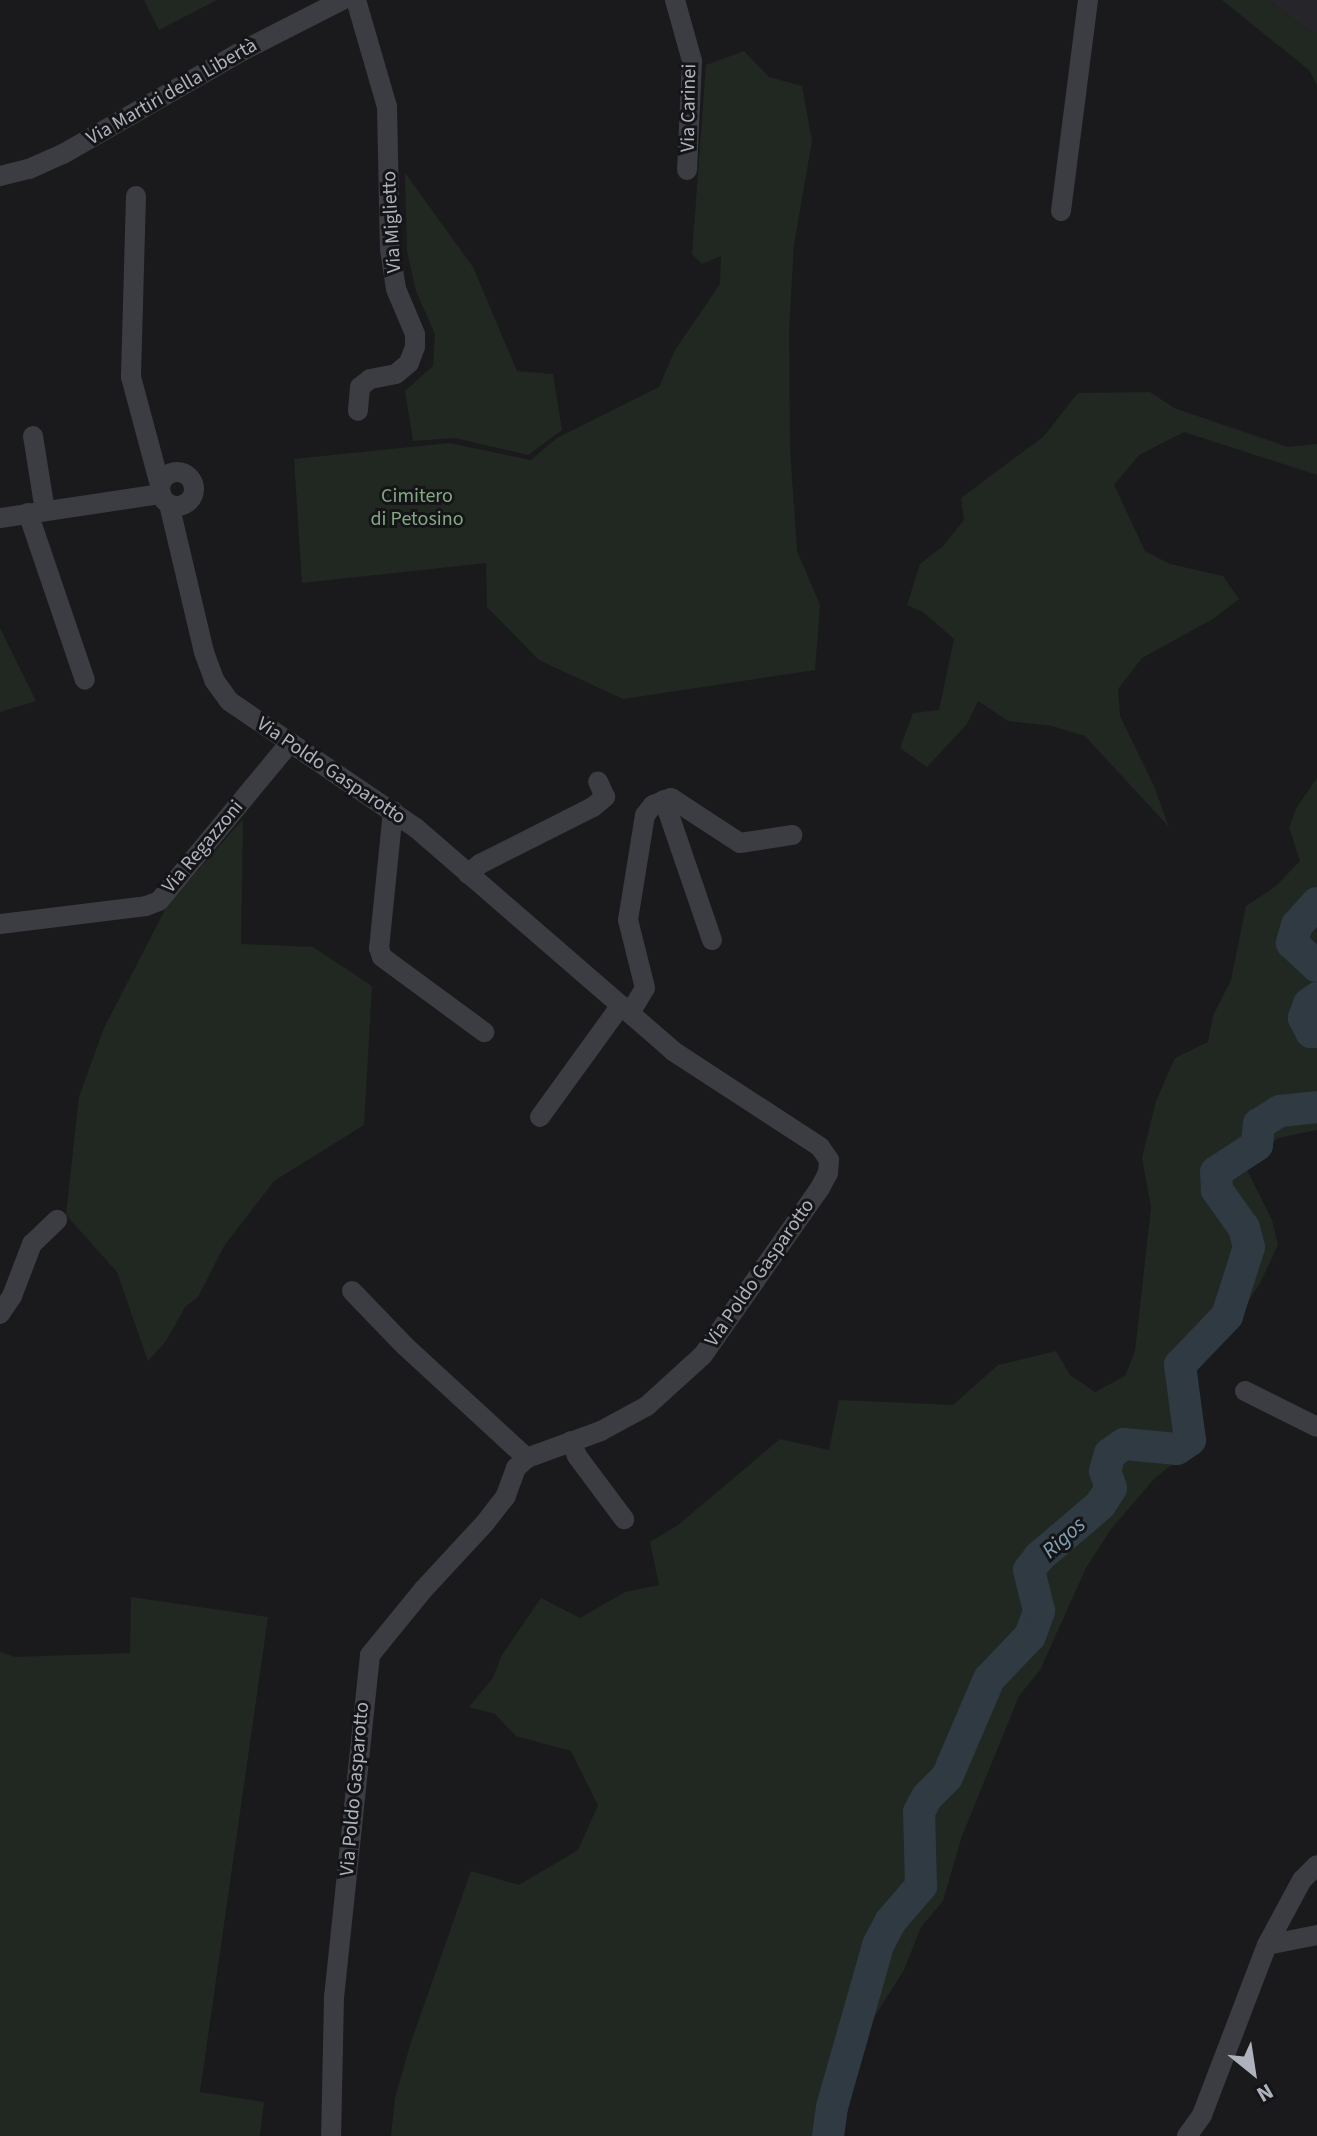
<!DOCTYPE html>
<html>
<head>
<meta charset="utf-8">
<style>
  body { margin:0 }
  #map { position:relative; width:1317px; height:2136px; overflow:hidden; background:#1a1a1d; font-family:"Source Sans 3",sans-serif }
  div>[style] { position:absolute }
  .built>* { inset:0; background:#26262a }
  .green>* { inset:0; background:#202821 }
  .river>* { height:32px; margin:-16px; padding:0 16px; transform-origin:16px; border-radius:16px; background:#2f3a42 }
  .minor>* { height:20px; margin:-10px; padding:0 10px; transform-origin:10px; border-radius:10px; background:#3b3d42 }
  .minor>.ring { margin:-10px; padding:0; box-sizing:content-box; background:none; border:20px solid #3b3d42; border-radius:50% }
  span { translate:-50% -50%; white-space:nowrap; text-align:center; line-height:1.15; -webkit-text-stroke:6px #151518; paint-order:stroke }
  .street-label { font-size:20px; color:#adb2bc }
  .park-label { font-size:20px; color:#83a884 }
  .water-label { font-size:22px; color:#83a2b8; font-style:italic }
  .north { position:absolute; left:1213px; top:2032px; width:80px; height:80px; -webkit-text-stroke:6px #151518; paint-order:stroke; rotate:150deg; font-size:22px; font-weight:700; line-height:32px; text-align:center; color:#adb2bc }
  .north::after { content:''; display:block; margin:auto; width:28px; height:36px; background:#adb2bc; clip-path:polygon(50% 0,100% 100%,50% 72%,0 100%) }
</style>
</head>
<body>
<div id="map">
  <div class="built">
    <div style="clip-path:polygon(1268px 0,1317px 0,1317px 33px,1306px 29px)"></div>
  </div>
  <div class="green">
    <div style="clip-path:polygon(144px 0,217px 0,159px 30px)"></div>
    <div style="clip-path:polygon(1222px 0,1268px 0,1306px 29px,1317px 33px,1317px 85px,1309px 70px)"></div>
    <div style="clip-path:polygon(744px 51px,769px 77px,802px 86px,812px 141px,794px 244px,789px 329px,790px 448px,797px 551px,820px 605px,815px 670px,623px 699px,539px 660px,487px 607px,486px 563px,302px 583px,294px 459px,449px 443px,531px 460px,557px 438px,659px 387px,675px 350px,720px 284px,721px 256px,702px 264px,692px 254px,706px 65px)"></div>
    <div style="clip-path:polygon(405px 173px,473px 267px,517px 371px,553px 374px,562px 430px,528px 455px,455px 438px,413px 441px,405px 391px,433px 366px,435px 334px,416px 291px,407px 251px)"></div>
    <div style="clip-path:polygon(1150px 392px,1174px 408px,1288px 447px,1317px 444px,1317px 475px,1184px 432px,1139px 455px,1114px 485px,1145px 551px,1170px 564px,1223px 576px,1239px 599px,1213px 619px,1142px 658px,1118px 689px,1120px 716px,1154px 786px,1169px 827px,1085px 736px,1052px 726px,1008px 721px,978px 701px,967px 724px,927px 767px,900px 748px,913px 713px,939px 710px,954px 639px,923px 612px,907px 605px,920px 564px,942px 547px,964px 520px,961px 498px,1043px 437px,1078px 393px)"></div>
    <div style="clip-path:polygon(0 628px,36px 701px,0 712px)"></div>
    <div style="clip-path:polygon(1317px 778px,1317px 1130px,1278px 1138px,1245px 1166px,1272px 1220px,1278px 1245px,1259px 1285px,1226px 1335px,1189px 1376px,1196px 1446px,1155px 1478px,1111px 1529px,1086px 1568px,1040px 1670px,1019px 1696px,962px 1836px,943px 1901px,921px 1927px,904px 1970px,854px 2049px,840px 2136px,391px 2136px,395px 2098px,411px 2042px,471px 1871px,519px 1885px,578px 1850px,598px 1805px,571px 1751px,516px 1736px,495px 1714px,469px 1707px,493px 1678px,502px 1655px,541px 1598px,580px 1618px,625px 1592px,659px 1585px,650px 1542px,678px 1525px,780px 1439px,829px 1450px,839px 1400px,953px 1405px,998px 1365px,1056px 1351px,1070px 1375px,1095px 1392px,1125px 1376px,1135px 1351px,1151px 1207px,1142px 1158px,1156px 1101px,1175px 1058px,1208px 1042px,1213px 1016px,1231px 980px,1246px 906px,1276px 886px,1300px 861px,1289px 827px,1297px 807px)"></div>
    <div style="clip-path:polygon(243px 819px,241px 944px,313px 947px,372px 986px,364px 1125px,274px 1181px,224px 1246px,198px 1297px,185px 1307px,166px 1341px,148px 1361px,117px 1272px,66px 1215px,79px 1097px,104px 1028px,167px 906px)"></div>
    <div style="clip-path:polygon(131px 1597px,268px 1617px,200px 2092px,264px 2102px,260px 2136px,0 2136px,0 1652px,15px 1657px,130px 1653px)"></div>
  </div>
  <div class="river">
    <div style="left:1317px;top:903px;width:30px;rotate:132deg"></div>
    <div style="left:1297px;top:925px;width:19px;rotate:106deg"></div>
    <div style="left:1292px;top:943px;width:34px;rotate:43deg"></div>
    <div style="left:1317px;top:998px;width:10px;rotate:143deg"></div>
    <div style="left:1309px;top:1004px;width:15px;rotate:110deg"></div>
    <div style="left:1304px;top:1018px;width:16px;rotate:63deg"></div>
    <div style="left:1311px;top:1032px;width:6px"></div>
    <div style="left:828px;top:2136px;width:29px;rotate:-82deg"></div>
    <div style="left:832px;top:2107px;width:168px;rotate:-74.1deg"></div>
    <div style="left:878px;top:1945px;width:26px;rotate:-62deg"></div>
    <div style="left:890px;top:1922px;width:48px;rotate:-49.3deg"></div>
    <div style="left:921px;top:1886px;width:74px;rotate:-91.5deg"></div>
    <div style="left:919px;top:1812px;width:17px;rotate:-62deg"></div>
    <div style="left:927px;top:1797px;width:28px;rotate:-45deg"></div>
    <div style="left:947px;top:1777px;width:107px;rotate:-66.8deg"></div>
    <div style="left:989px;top:1679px;width:59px;rotate:-46.4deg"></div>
    <div style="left:1030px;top:1636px;width:27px;rotate:-70deg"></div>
    <div style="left:1039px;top:1611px;width:42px;rotate:-103.7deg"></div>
    <div style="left:1029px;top:1570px;width:16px;rotate:-52deg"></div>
    <div style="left:1039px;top:1557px;width:80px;rotate:-40.4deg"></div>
    <div style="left:1100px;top:1505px;width:20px;rotate:-57deg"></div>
    <div style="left:1111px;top:1488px;width:18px;rotate:-109deg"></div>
    <div style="left:1105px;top:1471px;width:18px;rotate:-74deg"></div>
    <div style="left:1110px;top:1454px;width:17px;rotate:-36deg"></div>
    <div style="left:1124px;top:1444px;width:53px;rotate:5.4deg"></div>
    <div style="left:1177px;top:1449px;width:16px;rotate:-35deg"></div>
    <div style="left:1190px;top:1440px;width:76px;rotate:-97.6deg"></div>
    <div style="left:1180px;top:1365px;width:68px;rotate:-46.2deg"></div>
    <div style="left:1227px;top:1316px;width:72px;rotate:-72.3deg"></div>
    <div style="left:1249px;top:1247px;width:20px;rotate:-105deg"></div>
    <div style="left:1244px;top:1228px;width:47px;rotate:-125.4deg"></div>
    <div style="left:1217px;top:1190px;width:18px;rotate:-93deg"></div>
    <div style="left:1216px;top:1172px;width:49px;rotate:-33.4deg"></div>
    <div style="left:1257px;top:1145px;width:21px;rotate:-85deg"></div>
    <div style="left:1259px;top:1124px;width:25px;rotate:-32deg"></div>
    <div style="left:1280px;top:1111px;width:37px;rotate:-6deg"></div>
  </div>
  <div class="minor">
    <div style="left:356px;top:0;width:111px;rotate:73.8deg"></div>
    <div style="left:387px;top:107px;width:142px;rotate:88.8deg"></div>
    <div style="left:390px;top:249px;width:40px;rotate:81.5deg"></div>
    <div style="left:396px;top:289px;width:49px;rotate:67.1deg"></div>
    <div style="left:415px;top:334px;width:13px;rotate:90deg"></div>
    <div style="left:415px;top:347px;width:17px;rotate:111deg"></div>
    <div style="left:409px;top:363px;width:17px;rotate:140deg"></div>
    <div style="left:396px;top:374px;width:26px;rotate:169deg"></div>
    <div style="left:370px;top:379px;width:13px;rotate:141deg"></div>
    <div style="left:360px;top:387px;width:24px;rotate:95deg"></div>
    <div style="left:675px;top:0;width:63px;rotate:74.4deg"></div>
    <div style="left:692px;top:61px;width:109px;rotate:92.6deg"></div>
    <div style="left:0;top:176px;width:30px;rotate:-14deg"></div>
    <div style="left:29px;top:169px;width:37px;rotate:-24deg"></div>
    <div style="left:63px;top:154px;width:209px;rotate:-29.9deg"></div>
    <div style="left:244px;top:50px;width:110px;rotate:-27deg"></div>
    <div style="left:136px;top:196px;width:181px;rotate:91.6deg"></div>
    <div style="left:131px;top:377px;width:112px;rotate:75deg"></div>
    <div style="left:1061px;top:211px;width:213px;rotate:-82.7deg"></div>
    <div style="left:33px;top:436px;width:76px;rotate:80.9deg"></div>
    <div class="ring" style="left:160px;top:472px;width:14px;height:14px"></div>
    <div style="left:169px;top:504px;width:152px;rotate:76.7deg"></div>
    <div style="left:204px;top:652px;width:30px;rotate:70deg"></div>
    <div style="left:214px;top:680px;width:26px;rotate:54deg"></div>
    <div style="left:229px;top:701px;width:226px;rotate:34.2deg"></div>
    <div style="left:416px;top:828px;width:340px;rotate:40.9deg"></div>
    <div style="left:673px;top:1051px;width:176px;rotate:33.1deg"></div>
    <div style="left:820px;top:1147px;width:16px;rotate:55deg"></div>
    <div style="left:829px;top:1160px;width:13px;rotate:94deg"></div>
    <div style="left:828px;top:1173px;width:17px;rotate:118deg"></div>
    <div style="left:820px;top:1188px;width:204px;rotate:125deg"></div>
    <div style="left:703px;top:1355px;width:76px;rotate:137.7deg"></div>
    <div style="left:647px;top:1406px;width:52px;rotate:151.5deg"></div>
    <div style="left:601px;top:1431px;width:79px;rotate:160deg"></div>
    <div style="left:527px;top:1458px;width:15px;rotate:138deg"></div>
    <div style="left:516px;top:1468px;width:30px;rotate:110deg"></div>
    <div style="left:506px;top:1496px;width:34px;rotate:128deg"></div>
    <div style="left:485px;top:1523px;width:91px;rotate:132.8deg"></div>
    <div style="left:423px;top:1590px;width:84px;rotate:129.2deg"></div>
    <div style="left:370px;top:1655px;width:344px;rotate:96deg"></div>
    <div style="left:334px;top:1997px;width:139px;rotate:91.2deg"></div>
    <div style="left:28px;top:513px;width:176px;rotate:71.2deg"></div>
    <div style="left:0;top:518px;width:163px;rotate:-8.5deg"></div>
    <div style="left:664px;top:800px;width:148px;rotate:71.1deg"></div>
    <div style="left:393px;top:811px;width:138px;rotate:95.8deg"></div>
    <div style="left:379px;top:948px;width:9px;rotate:72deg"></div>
    <div style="left:382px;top:957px;width:127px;rotate:36.3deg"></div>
    <div style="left:468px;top:874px;width:16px;rotate:-40deg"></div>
    <div style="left:480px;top:864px;width:127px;rotate:-26.8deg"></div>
    <div style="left:593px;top:807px;width:16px;rotate:-40deg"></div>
    <div style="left:605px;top:797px;width:17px;rotate:-114deg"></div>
    <div style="left:0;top:924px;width:147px;rotate:-7deg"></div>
    <div style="left:146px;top:906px;width:14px;rotate:-21deg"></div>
    <div style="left:159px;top:901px;width:204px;rotate:-50.4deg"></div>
    <div style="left:630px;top:1013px;width:29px;rotate:-59deg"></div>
    <div style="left:645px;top:988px;width:70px;rotate:-104deg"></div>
    <div style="left:628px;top:920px;width:106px;rotate:-80.8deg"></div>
    <div style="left:645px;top:815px;width:13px;rotate:-51deg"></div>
    <div style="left:653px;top:805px;width:19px;rotate:-21deg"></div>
    <div style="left:671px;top:798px;width:82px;rotate:33.1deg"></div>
    <div style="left:740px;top:843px;width:53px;rotate:-8.7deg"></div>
    <div style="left:540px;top:1117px;width:138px;rotate:-54.1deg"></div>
    <div style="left:352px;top:1291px;width:76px;rotate:46.1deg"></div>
    <div style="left:405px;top:1346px;width:166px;rotate:42.6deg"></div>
    <div style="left:0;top:1314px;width:22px;rotate:-56deg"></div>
    <div style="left:12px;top:1296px;width:56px;rotate:-69deg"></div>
    <div style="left:32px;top:1244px;width:35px;rotate:-44deg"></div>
    <div style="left:1245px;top:1391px;width:80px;rotate:26.6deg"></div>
    <div style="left:571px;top:1441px;width:16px;rotate:68deg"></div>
    <div style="left:577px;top:1456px;width:79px;rotate:53.3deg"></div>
    <div style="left:1267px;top:1945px;width:51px;rotate:-11.3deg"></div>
    <div style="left:1187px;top:2136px;width:26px;rotate:-54deg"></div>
    <div style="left:1202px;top:2115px;width:182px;rotate:-69.1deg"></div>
    <div style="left:1267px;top:1945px;width:74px;rotate:-61.7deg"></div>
    <div style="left:1302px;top:1880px;width:21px;rotate:-45deg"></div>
  </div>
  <div class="street-label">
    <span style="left:172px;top:92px;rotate:-30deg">Via Martiri della Libertà</span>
    <span style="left:689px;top:108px;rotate:-89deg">Via Carinei</span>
    <span style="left:392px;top:222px;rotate:-93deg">Via Miglietto</span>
    <span style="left:331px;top:771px;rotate:34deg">Via Poldo Gasparotto</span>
    <span style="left:203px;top:847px;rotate:-50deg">Via Regazzoni</span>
    <span style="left:760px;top:1273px;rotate:-55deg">Via Poldo Gasparotto</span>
    <span style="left:355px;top:1789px;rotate:-85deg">Via Poldo Gasparotto</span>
  </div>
  <div class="park-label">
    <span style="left:417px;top:508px">Cimitero<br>di Petosino</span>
  </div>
  <div class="water-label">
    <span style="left:1064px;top:1538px;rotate:-42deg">Rigos</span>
  </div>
  <div class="north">N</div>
</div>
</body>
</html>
